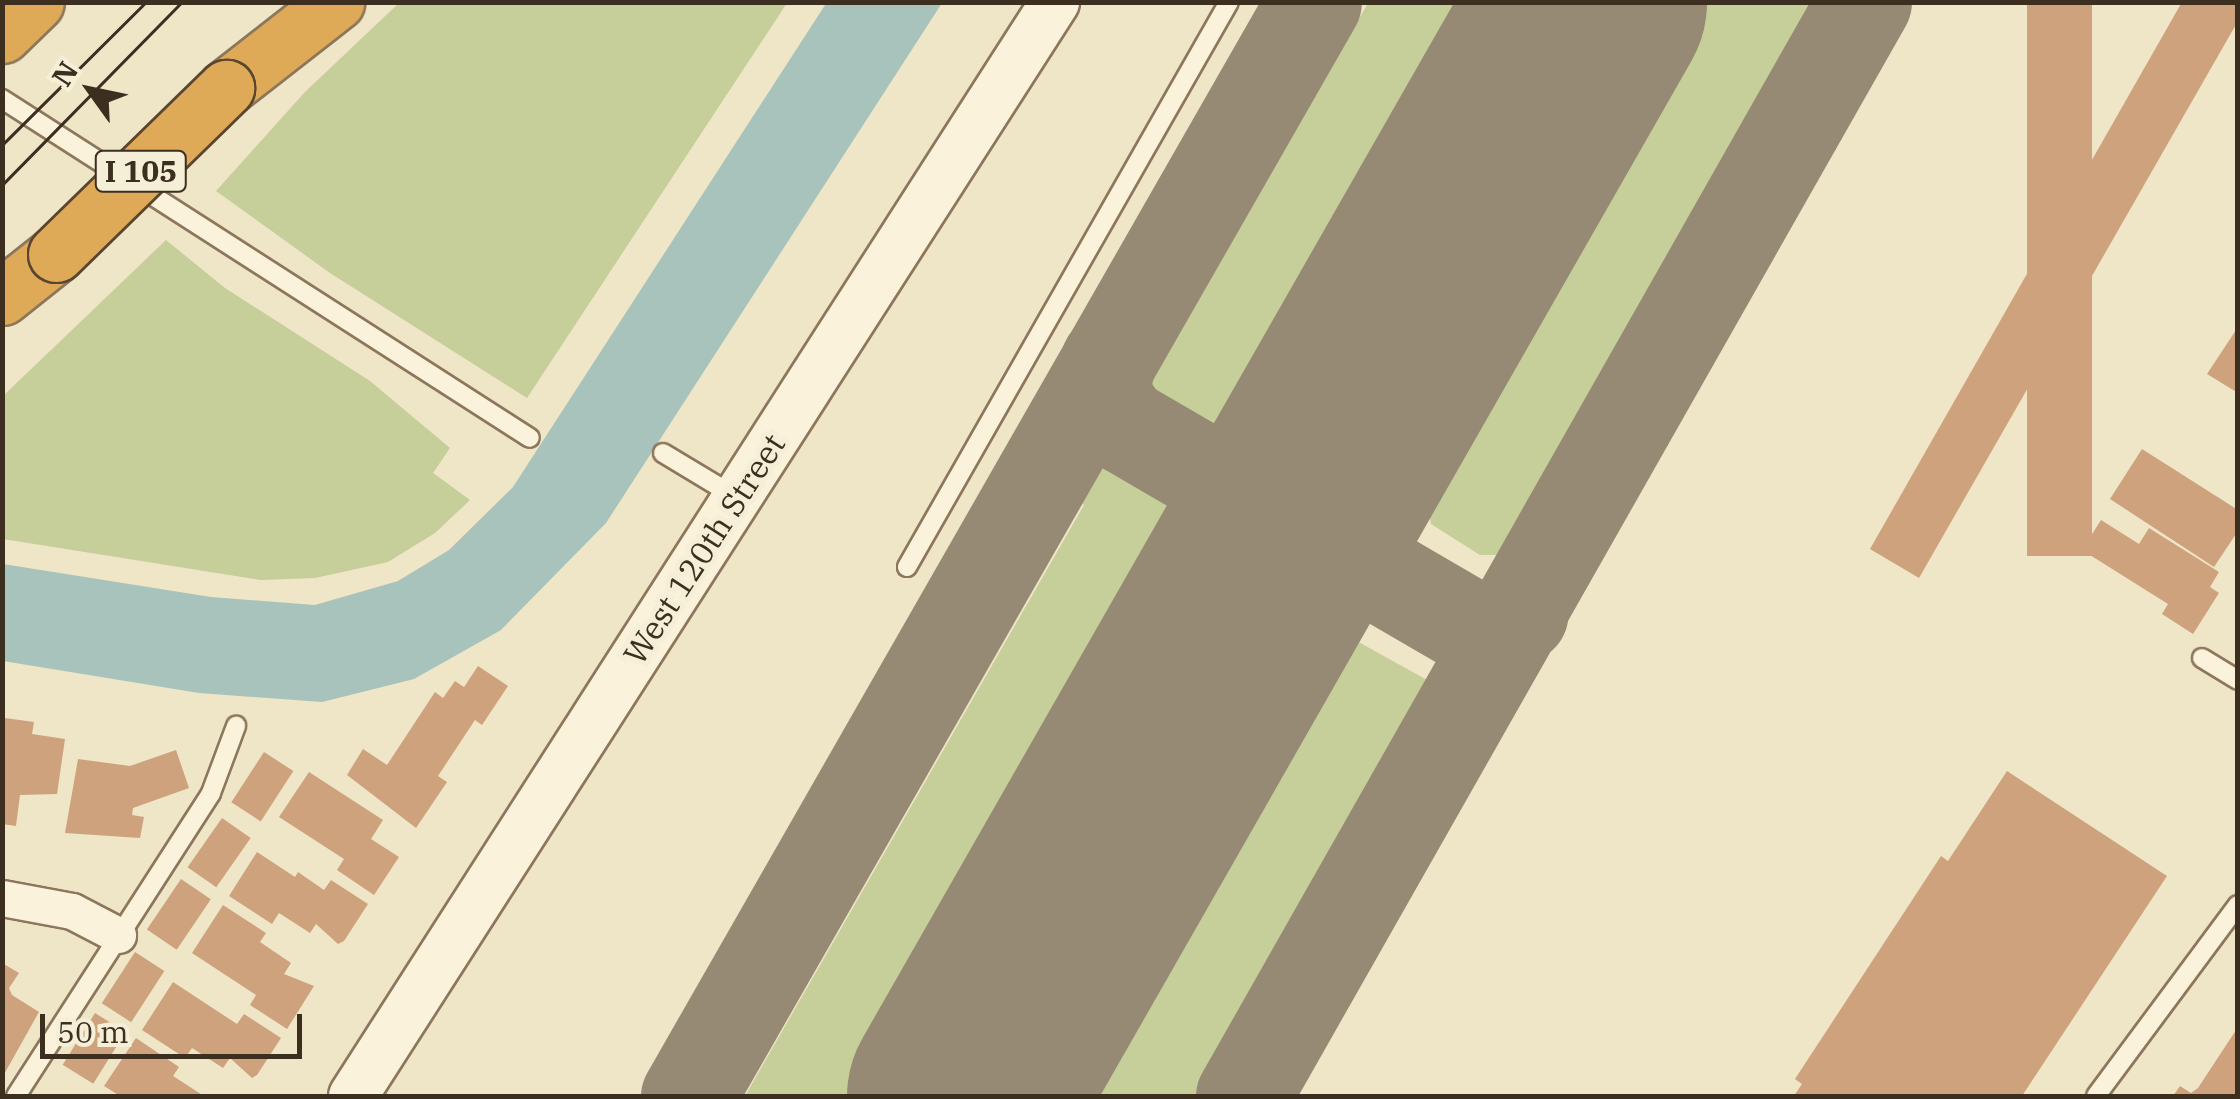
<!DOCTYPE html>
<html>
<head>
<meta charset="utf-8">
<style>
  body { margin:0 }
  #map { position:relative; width:2240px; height:1099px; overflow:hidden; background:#efe5c7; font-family:"IBM Plex Serif",serif }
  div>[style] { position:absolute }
  .green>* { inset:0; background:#c6ce9a }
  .water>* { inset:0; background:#a8c3bc }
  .taxiway>* { height:95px; margin:-47.5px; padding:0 47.5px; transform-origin:47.5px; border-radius:47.5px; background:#968a74 }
  .runway>* { height:235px; margin:-117.5px; padding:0 117.5px; transform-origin:117.5px; border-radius:117.5px; background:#968a74 }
  .building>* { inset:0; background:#cea27c; transform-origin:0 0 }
  .roads { filter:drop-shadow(2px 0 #8c775c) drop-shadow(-2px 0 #8c775c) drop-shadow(0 2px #8c775c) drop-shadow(0 -2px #8c775c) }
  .lane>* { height:18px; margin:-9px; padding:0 9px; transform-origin:9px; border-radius:9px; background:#faf2db }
  .street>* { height:35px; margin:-17.5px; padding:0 17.5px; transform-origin:17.5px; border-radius:17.5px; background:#faf2db }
  .secondary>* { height:48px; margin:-24px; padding:0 24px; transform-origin:24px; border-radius:24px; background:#faf2db }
  .highway>* { height:55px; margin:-27.5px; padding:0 27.5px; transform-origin:27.5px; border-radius:27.5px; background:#dfaa58 }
  .tram>* { height:2.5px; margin:-1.25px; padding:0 1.25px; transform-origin:1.25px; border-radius:1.25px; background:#3c2f20 }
  .bridges { filter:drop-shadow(2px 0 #5a4530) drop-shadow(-2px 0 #5a4530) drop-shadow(0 2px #5a4530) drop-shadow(0 -2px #5a4530) }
  .highway-bridge>* { height:55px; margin:-27.5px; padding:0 27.5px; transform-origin:27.5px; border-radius:27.5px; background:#dfaa58 }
  span { translate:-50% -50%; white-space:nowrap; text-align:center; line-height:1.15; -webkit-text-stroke:10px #f6efd7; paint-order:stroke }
  .shield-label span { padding:2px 8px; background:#f6efd7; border:2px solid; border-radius:8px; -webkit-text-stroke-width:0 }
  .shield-label { font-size:30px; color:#3c2f20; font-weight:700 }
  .street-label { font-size:32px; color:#3c2f20 }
  .frame { position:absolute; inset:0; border:5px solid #3c2f20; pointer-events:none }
  .north { position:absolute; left:40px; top:40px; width:100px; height:100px; -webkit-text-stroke:8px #f6efd7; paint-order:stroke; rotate:303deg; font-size:28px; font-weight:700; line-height:40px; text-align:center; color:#3c2f20 }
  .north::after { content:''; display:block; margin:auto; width:35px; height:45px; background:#3c2f20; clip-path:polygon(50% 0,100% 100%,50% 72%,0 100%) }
  .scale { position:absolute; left:40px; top:1014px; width:262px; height:45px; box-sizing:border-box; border:5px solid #3c2f20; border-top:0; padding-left:12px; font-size:30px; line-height:35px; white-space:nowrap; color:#3c2f20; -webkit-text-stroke:8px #f6efd7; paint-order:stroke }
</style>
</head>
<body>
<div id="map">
  <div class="green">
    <div style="clip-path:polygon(400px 2px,787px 3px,527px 398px,330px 273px,216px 191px,305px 92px)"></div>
    <div style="clip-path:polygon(1368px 3px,1479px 3px,1243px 415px,1260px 426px,1238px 445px,1210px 445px,1152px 405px,1145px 390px,1150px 359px,1156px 347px,1168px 354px)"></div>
    <div style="clip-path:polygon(1706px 3px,1827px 3px,1529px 527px,1506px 555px,1480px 555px,1431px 524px,1426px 494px)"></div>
    <div style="clip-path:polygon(166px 240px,225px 288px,370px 381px,450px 448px,433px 473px,470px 500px,435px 533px,388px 562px,315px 578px,261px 580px,3px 539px,3px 396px)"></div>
    <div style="clip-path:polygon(1120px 465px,1185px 499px,1195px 521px,1191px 539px,1176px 531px,853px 1096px,745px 1096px,1084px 505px,1073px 497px,1096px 470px)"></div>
    <div style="clip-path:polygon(1355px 640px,1427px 680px,1428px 702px,1205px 1096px,1081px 1096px,1331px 660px)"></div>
  </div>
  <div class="water">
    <div style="clip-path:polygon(827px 2px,942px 3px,606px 523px,501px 630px,414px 679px,322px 702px,199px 693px,3px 661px,3px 564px,211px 597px,315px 605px,398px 581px,449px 550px,513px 487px)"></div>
  </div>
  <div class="taxiway">
    <div style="left:1108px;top:361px;width:34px;rotate:102deg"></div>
    <div style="left:1101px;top:394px;width:38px;rotate:55deg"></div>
    <div style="left:1123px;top:425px;width:402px;rotate:30.2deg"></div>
    <div style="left:1470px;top:627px;width:21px;rotate:11deg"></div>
    <div style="left:1491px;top:631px;width:34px;rotate:-30deg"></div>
    <div style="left:1332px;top:452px;width:66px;rotate:93.5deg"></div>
    <div style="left:1328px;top:518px;width:34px;rotate:64deg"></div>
    <div style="left:1343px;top:549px;width:23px;rotate:40deg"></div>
    <div style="left:1248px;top:600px;width:33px;rotate:-40deg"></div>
    <div style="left:1273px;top:579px;width:50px;rotate:-25deg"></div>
    <div style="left:1318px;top:558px;width:43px;rotate:7.9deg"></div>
    <div style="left:1361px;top:564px;width:26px;rotate:29deg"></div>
    <div style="left:688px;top:1096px;width:1260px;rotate:-60.22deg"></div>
    <div style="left:1243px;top:1096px;width:1258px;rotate:-60.42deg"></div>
  </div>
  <div class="runway">
    <div style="left:964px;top:1096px;width:1260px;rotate:-60.26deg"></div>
  </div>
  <div class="building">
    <div style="left:2027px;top:2px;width:65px;height:554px"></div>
    <div style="clip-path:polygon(2182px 2px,2238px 2px,2238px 21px,1919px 578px,1870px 549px)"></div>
    <div style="clip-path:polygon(2238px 327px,2238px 393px,2207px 374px)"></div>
    <div style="clip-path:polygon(2142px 449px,2238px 510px,2238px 531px,2214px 567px,2110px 499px)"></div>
    <div style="clip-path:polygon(2101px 520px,2139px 544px,2149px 528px,2219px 572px,2210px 587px,2219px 593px,2193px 634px,2162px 614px,2168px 604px,2082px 550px)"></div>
    <div style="clip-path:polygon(478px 666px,508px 686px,482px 725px,475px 720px,438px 776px,447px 782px,416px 828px,347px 775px,363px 749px,387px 765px,435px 692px,443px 698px,455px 681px,464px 687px)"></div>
    <div style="clip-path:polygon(5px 718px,34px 722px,32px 734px,65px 739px,57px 794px,20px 795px,16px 826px,2px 824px)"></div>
    <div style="clip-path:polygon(176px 750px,189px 788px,133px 808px,132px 815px,144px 817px,140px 838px,65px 833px,78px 759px,130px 766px)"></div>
    <div style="left:264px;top:752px;width:35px;height:60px;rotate:33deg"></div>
    <div style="clip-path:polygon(2007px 771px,2167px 876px,2022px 1096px,1794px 1096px,1802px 1084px,1795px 1079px,1941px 856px,1948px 861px)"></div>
    <div style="clip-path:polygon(309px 772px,383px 820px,371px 839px,399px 857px,374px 895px,337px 870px,344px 859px,279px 817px)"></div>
    <div style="left:222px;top:818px;width:35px;height:60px;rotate:35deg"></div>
    <div style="clip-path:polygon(257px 852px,295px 877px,298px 872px,324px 890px,331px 880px,368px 904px,344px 941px,338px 944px,316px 924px,310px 933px,279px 913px,272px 924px,229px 896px)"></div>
    <div style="left:181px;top:879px;width:36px;height:61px;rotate:34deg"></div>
    <div style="clip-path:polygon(223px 905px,266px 933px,260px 942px,291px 963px,284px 974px,314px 986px,287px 1029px,250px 1005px,256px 995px,192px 953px)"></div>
    <div style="left:135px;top:952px;width:35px;height:61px;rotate:33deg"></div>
    <div style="clip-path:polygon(2px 963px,19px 973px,9px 988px,12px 995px,39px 1012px,2px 1078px)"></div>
    <div style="clip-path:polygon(173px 982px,237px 1024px,244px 1014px,281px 1038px,257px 1075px,252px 1078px,230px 1058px,223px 1068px,192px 1048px,185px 1058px,142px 1030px)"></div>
    <div style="left:95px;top:1013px;width:36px;height:61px;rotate:32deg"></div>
    <div style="clip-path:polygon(2238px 1027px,2238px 1096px,2173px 1096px,2180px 1086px,2191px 1093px,2198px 1088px)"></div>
    <div style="clip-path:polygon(136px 1038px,179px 1067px,173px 1076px,204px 1096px,120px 1096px,104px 1086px)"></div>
  </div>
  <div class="roads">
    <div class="lane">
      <div style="left:2px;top:99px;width:627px;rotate:32.7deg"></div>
      <div style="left:663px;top:453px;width:85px;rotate:31.1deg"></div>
      <div style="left:907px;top:567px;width:650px;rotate:-60.32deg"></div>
      <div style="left:2202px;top:658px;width:42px;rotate:31.4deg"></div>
      <div style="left:16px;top:1096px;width:360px;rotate:-57.2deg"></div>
      <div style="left:211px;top:793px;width:72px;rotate:-69.5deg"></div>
      <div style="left:2096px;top:1096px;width:238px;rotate:-53.4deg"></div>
    </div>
    <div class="street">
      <div style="left:2px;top:898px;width:71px;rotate:10.5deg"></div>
      <div style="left:72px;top:911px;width:52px;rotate:27.6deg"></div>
    </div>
    <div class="secondary">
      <div style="left:353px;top:1096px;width:1300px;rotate:-57.31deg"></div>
    </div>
    <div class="highway">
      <div style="left:2px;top:35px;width:47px;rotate:-44.1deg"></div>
      <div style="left:226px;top:88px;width:140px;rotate:-38deg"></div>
      <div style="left:2px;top:297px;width:69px;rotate:-38.5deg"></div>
    </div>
  </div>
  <div class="tram">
    <div style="left:2px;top:145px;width:203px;rotate:-44.8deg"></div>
    <div style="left:2px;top:185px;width:257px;rotate:-45.5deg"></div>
  </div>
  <div class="bridges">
    <div class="highway-bridge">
      <div style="left:56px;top:254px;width:238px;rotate:-44.3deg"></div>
    </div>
  </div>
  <div class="shield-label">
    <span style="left:141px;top:171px">I 105</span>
  </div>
  <div class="street-label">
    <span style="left:704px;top:549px;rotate:-57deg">West 120th Street</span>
  </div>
  <div class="frame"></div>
  <div class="north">N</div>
  <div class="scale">50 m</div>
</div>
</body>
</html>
